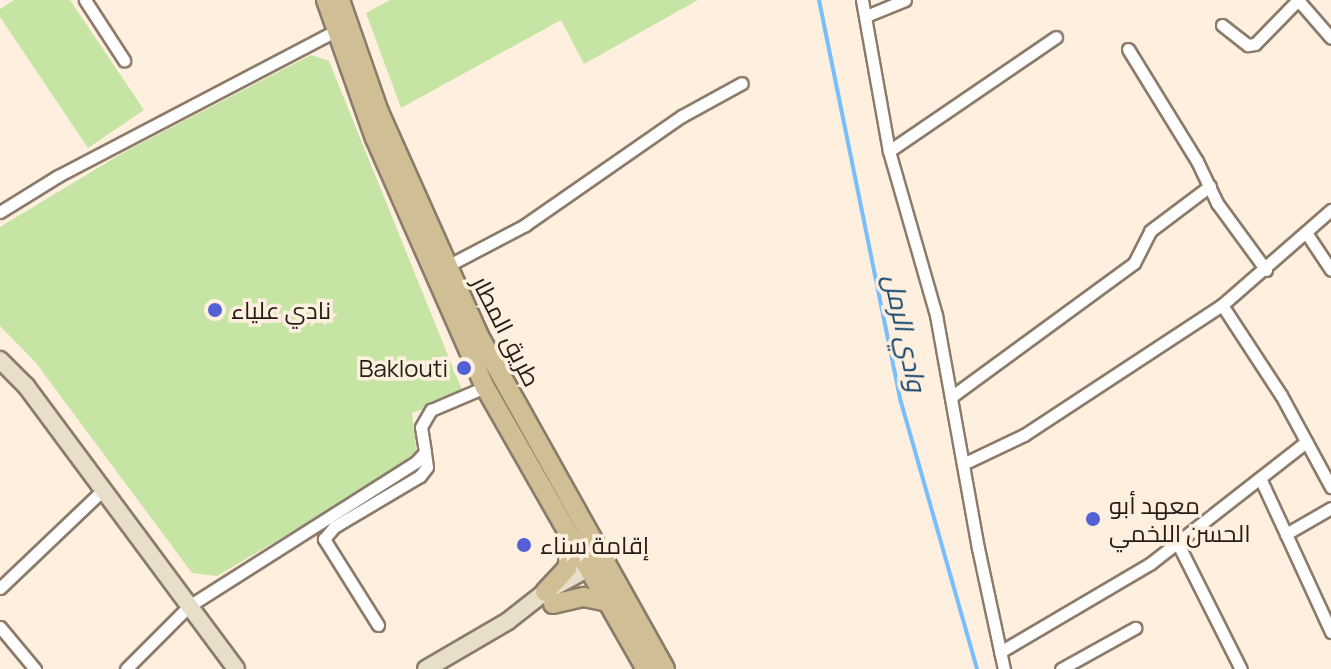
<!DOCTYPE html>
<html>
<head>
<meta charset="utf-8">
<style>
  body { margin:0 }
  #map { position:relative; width:1331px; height:669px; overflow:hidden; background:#feefdf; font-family:Manrope,Cairo,sans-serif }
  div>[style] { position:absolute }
  .green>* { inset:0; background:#c6e4a3 }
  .stream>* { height:4px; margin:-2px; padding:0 2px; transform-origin:2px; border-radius:2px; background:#78befd }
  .roads { filter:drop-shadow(2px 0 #8c7b6a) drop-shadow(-2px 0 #8c7b6a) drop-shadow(0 2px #8c7b6a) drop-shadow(0 -2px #8c7b6a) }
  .minor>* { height:11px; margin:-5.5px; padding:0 5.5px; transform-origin:5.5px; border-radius:5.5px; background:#fff }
  .secondary>* { height:16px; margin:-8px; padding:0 8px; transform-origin:8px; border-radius:8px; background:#e7dfc9 }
  .primary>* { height:18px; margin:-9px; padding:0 9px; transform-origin:9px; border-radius:9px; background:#d0bf94 }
  .dots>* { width:22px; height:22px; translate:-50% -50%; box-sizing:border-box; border:4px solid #feefdf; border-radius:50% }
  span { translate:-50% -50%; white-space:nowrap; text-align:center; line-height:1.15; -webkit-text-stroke:7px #feefdf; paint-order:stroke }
  .poi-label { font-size:24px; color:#251e17 }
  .left { translate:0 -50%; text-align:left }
  .right { translate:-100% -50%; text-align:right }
  .street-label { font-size:24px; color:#251e17 }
  .water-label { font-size:26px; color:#0e436b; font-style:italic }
</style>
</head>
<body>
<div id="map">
  <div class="green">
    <div style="clip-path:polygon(14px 0,70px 0,144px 110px,88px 148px,0 17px,0 9px)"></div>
    <div style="clip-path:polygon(390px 0,698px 0,584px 64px,561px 20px,401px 108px,366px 13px)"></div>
    <div style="clip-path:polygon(311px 55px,329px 61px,464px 395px,412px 413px,417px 458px,217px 576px,192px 573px,36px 363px,0 326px,0 227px,126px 151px)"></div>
  </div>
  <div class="stream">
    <div style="left:819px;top:0;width:410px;rotate:78.5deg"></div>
    <div style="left:901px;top:402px;width:278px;rotate:74.1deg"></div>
  </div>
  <div class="roads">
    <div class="minor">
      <div style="left:85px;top:0;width:72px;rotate:57deg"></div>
      <div style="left:862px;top:0;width:153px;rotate:79.9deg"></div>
      <div style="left:889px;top:151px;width:171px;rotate:74deg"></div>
      <div style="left:936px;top:315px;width:237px;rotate:79.8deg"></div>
      <div style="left:978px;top:548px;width:124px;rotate:77.9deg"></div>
      <div style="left:1298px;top:0;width:50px;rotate:49deg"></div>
      <div style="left:866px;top:16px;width:42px;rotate:-22.3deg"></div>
      <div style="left:1222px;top:25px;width:33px;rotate:38deg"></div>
      <div style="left:1248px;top:45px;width:7px;rotate:-8deg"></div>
      <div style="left:1255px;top:44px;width:62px;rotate:-45.7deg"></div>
      <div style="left:1128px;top:49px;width:132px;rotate:58.4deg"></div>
      <div style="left:1197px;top:161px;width:47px;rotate:64.5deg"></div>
      <div style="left:1217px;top:203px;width:83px;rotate:53.8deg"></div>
      <div style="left:889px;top:151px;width:202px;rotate:-34.3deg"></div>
      <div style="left:0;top:212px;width:68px;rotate:-31.8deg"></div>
      <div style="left:58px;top:176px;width:313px;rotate:-27.6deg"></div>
      <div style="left:1307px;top:234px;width:43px;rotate:56.3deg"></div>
      <div style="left:447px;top:266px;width:88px;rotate:-27.7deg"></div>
      <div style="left:525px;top:225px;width:191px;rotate:-34.8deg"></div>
      <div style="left:682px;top:116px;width:68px;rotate:-28.8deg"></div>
      <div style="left:1222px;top:305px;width:108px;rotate:56.8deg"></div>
      <div style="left:1281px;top:395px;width:105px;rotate:61.5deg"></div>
      <div style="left:951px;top:397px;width:227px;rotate:-36.2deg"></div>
      <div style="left:1134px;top:263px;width:36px;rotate:-63deg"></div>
      <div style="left:1150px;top:231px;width:75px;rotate:-36.9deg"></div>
      <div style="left:963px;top:464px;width:68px;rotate:-25.4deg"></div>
      <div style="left:1024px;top:435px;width:237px;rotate:-33.3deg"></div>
      <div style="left:1222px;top:305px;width:145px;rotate:-41.1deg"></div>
      <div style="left:1260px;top:478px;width:62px;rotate:65.1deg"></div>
      <div style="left:1331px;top:508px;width:52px;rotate:150deg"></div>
      <div style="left:1286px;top:534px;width:108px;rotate:65.3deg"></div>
      <div style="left:1177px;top:542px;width:142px;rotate:63.3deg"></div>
      <div style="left:0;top:588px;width:142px;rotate:-43.6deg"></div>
      <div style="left:378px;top:625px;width:102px;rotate:-122.1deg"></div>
      <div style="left:324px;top:539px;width:16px;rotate:-50deg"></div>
      <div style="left:334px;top:527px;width:100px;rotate:-30.7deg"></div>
      <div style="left:420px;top:476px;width:11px;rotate:-52deg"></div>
      <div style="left:427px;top:467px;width:15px;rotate:-98deg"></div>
      <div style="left:0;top:627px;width:55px;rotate:50.2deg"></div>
      <div style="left:1000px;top:652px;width:175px;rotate:-30.5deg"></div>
      <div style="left:1151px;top:563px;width:197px;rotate:-38deg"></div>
      <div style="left:126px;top:669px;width:89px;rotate:-45deg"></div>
      <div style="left:189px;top:606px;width:269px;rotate:-32.4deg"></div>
      <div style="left:416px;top:462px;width:13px;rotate:-48deg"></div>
      <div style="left:425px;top:452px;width:25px;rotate:-99deg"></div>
      <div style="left:421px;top:427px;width:20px;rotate:-60deg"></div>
      <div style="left:431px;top:410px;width:59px;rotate:-23.1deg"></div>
      <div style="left:1061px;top:669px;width:85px;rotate:-29deg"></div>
    </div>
    <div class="secondary">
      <div style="left:0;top:360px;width:37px;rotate:45deg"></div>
      <div style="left:26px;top:386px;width:352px;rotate:53.4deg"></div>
      <div style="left:426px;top:669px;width:95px;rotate:-30.3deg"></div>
      <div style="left:508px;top:621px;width:47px;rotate:-38.1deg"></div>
      <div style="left:545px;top:592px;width:60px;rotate:-28.7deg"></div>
    </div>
    <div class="primary">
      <div style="left:326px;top:0;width:146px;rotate:70.5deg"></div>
      <div style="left:375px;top:138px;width:272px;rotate:66.2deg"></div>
      <div style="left:485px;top:387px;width:325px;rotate:60.3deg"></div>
      <div style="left:340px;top:0;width:119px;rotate:70.8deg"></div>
      <div style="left:379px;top:112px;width:245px;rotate:65.9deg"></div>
      <div style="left:479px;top:336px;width:381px;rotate:60.8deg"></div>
      <div style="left:545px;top:592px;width:33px;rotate:-47deg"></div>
      <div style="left:567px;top:568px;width:29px;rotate:-78deg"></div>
      <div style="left:553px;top:604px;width:32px;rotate:-13deg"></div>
      <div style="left:584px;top:597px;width:24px;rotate:12deg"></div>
    </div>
  </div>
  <div class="dots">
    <div style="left:215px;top:310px;background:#5460d6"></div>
    <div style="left:464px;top:368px;background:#5460d6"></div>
    <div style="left:1093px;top:519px;background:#5460d6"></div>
    <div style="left:524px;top:545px;background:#5460d6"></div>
  </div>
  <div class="poi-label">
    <span class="left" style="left:231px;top:310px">نادي علياء</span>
    <span class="right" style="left:448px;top:368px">Baklouti</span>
    <span class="left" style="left:1109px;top:519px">معهد أبو<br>الحسن اللخمي</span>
    <span class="left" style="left:540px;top:545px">إقامة سناء</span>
  </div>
  <div class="street-label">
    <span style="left:507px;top:331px;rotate:63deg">طريق المطار</span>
  </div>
  <div class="water-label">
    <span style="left:905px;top:333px;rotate:78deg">وادي الرمل</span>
  </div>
</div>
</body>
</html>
